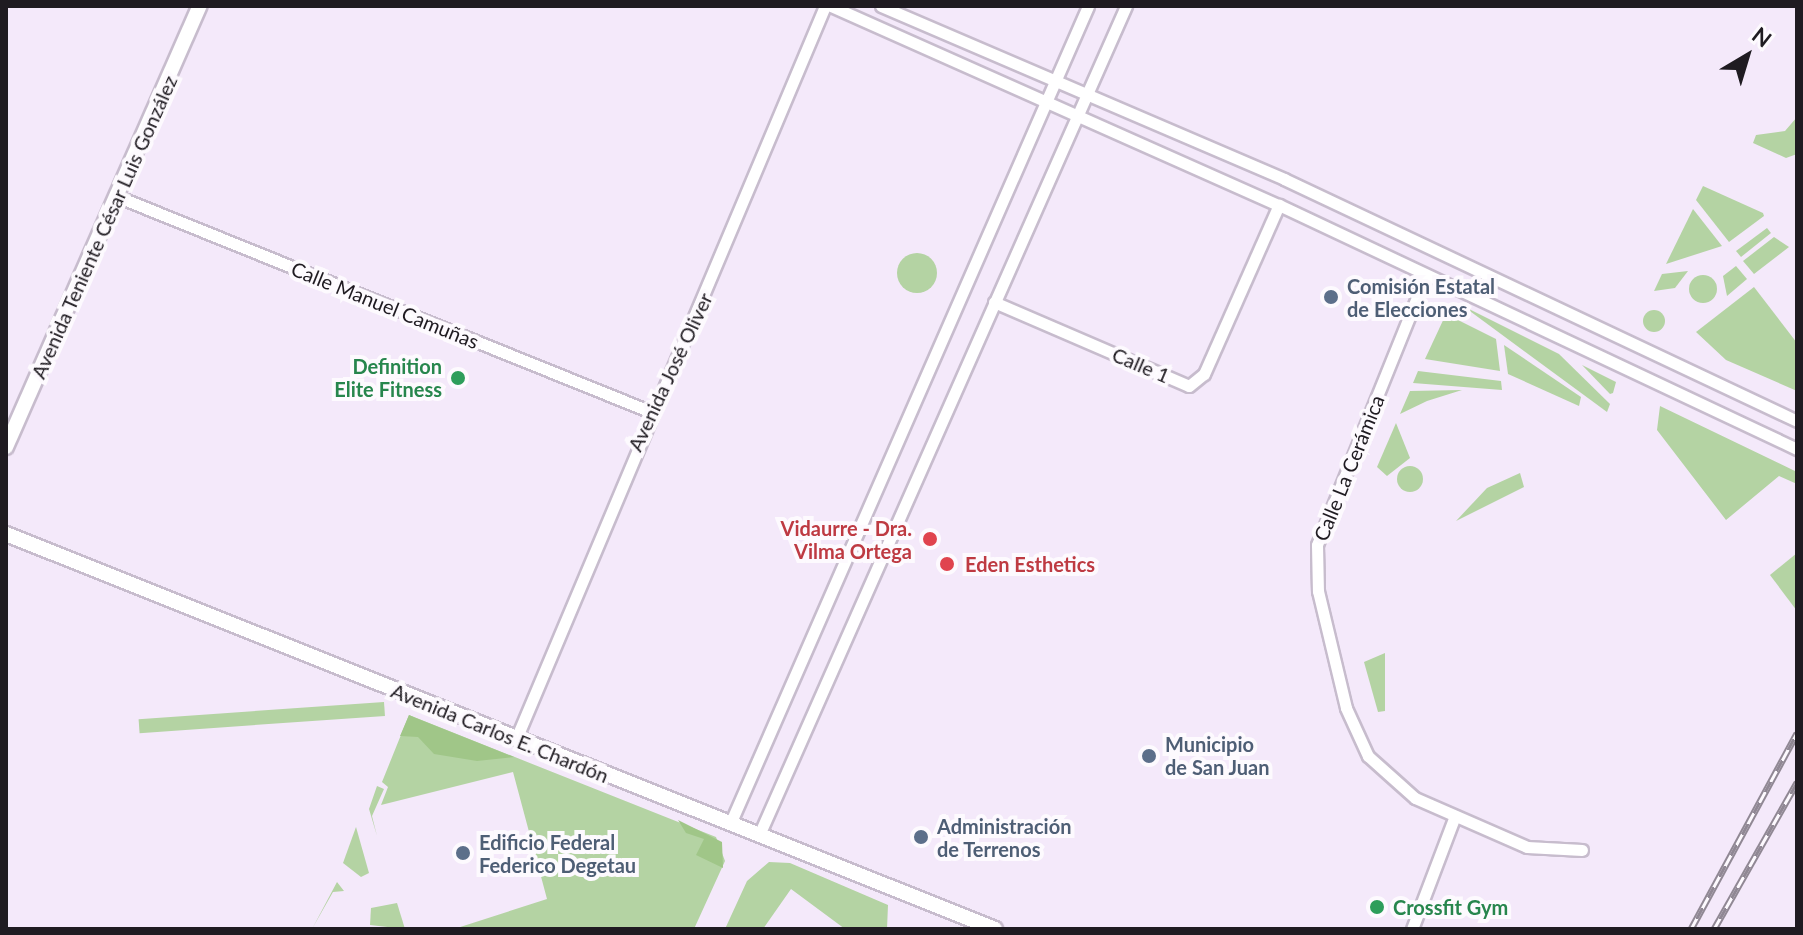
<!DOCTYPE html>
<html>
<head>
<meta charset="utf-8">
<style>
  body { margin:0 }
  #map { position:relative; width:1803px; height:935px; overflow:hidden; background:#f4e9fa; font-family:Lato,sans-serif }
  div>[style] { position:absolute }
  .green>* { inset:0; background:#b4d3a3; transform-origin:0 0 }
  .round { border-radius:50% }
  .forest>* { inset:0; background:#a0c688 }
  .roads { filter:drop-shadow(2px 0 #c7bccd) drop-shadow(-2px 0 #c7bccd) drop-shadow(0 2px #c7bccd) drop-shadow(0 -2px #c7bccd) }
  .minor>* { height:11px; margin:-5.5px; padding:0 5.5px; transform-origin:5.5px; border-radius:5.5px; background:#fff }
  .tertiary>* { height:14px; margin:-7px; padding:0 7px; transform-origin:7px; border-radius:7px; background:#fff }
  .rail>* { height:7px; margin-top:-3.5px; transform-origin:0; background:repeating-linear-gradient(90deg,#fdfafe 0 12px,#908894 0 24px); box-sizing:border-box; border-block:2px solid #908894 }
  .dots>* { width:22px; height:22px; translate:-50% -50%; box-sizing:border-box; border:4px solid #fdfafe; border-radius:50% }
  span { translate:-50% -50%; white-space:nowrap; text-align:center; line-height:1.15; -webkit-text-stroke:8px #fdfafe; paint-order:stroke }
  .street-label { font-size:20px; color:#1f1b21 }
  .service-label { font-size:20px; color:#4e5e75; font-weight:700 }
  .left { translate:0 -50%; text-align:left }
  .leisure-label { font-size:20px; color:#27864d; font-weight:700 }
  .right { translate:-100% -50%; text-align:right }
  .health-label { font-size:20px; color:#be3a42; font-weight:700 }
  .frame { position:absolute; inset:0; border:8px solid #1f1b21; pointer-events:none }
  .north { position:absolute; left:1707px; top:16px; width:80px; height:80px; -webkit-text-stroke:6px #fdfafe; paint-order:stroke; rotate:38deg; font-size:22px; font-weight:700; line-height:32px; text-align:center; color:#1f1b21 }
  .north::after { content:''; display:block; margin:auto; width:28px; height:36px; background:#1f1b21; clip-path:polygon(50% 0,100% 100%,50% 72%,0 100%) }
</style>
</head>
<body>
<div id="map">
  <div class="green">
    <div style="clip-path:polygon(1797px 117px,1797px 154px,1786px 158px,1753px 143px,1756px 135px,1785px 131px)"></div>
    <div style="clip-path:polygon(1703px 186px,1763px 213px,1764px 216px,1729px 242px,1696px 200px)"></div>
    <div style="clip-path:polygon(1693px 209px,1722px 246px,1666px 264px)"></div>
    <div style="clip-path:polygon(1767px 228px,1771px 233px,1741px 257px,1736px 251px)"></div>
    <div style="clip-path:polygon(1774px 237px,1789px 247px,1754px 274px,1743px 261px)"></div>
    <div class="round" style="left:897px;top:253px;width:40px;height:40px"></div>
    <div style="clip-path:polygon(1736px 266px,1747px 279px,1727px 296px,1723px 276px)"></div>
    <div style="clip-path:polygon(1688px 271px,1675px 288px,1654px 291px,1662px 274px)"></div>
    <div class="round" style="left:1689px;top:275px;width:28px;height:28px"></div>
    <div style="clip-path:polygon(1754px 287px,1797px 343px,1797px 391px,1726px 360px,1696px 332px)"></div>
    <div style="clip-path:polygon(1463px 306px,1559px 354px,1610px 404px,1607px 412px)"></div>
    <div class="round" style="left:1643px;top:310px;width:22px;height:22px"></div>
    <div style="clip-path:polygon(1446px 314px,1496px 339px,1500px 371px,1425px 359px)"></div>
    <div style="clip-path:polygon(1504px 345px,1581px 397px,1579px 406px,1508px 374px)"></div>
    <div style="clip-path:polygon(1582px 365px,1616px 382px,1613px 393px,1610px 394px)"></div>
    <div style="clip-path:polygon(1418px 371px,1501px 381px,1502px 390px,1413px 383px)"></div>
    <div style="clip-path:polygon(1462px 390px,1427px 401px,1400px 414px,1410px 391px)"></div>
    <div style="clip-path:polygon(1660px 406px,1797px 472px,1797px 484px,1779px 476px,1726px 520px,1657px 430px)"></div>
    <div style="clip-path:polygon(1396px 423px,1410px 458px,1387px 476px,1377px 467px)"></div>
    <div class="round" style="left:1397px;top:466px;width:26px;height:26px"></div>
    <div style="clip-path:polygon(1520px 473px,1524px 487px,1456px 521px,1487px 488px)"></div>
    <div style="clip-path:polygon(1797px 553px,1797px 611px,1770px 575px)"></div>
    <div style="clip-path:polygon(1385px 653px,1385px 711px,1378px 712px,1364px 662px)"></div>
    <div style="left:384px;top:702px;width:14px;height:246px;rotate:86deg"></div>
    <div style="clip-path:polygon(409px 715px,716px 837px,725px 861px,694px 929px,454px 929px,547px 899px,513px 772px,381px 805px,388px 787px,382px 782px)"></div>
    <div style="clip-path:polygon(377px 786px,384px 789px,372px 816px,377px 836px,369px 809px)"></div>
    <div style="clip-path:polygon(356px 827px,369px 873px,361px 877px,343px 863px)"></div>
    <div style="clip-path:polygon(769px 862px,790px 863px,888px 905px,887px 929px,845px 929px,791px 889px,763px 929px,725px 929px,747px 881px)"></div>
    <div style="clip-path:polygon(337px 882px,344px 891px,333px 892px,312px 929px)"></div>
    <div style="clip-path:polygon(397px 903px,405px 929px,370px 925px,371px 908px)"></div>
  </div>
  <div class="forest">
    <div style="clip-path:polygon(409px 715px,416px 718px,514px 757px,477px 761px,434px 754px,418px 737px,400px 736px)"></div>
    <div style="clip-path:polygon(678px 820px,722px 842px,723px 868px,696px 855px,704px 839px,686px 833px)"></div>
  </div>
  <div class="roads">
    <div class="minor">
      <div style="left:831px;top:6px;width:490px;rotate:24deg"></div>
      <div style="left:1279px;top:205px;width:573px;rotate:25.22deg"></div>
      <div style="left:881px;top:6px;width:439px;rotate:23.2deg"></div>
      <div style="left:1284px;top:179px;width:567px;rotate:25.25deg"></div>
      <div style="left:121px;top:198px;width:569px;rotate:21.97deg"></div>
      <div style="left:1426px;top:275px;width:291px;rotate:112deg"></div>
      <div style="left:1317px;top:545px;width:46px;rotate:88.8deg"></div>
      <div style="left:1318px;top:591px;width:120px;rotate:76.5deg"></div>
      <div style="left:1346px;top:708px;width:53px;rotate:65.4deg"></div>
      <div style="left:1368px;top:756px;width:63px;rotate:41.8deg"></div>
      <div style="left:1415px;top:798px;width:122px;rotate:23.6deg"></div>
      <div style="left:1527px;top:847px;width:55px;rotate:3.1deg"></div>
      <div style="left:994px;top:302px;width:212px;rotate:23.3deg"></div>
      <div style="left:1189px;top:386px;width:19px;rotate:-39deg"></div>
      <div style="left:1204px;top:374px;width:185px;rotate:-66.1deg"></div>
      <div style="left:516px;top:739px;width:795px;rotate:-67.14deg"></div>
      <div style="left:730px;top:824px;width:893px;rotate:-66.36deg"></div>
      <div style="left:759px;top:835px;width:907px;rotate:-66.12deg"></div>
      <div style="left:1412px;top:929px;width:121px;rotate:-69.2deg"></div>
    </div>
    <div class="tertiary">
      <div style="left:6px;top:447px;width:482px;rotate:-66.3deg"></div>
      <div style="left:6px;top:534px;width:1065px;rotate:21.77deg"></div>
    </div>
  </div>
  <div class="rail">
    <div style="left:1691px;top:929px;width:223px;rotate:-61.6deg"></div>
    <div style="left:1714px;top:929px;width:169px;rotate:-60.5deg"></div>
  </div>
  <div class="dots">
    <div style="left:1331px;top:297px;background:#5c6f8a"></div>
    <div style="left:458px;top:378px;background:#2e9e5b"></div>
    <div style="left:930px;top:539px;background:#e0444e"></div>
    <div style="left:947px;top:564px;background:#e0444e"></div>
    <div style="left:1149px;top:756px;background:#5c6f8a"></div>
    <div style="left:921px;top:837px;background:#5c6f8a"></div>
    <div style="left:463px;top:853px;background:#5c6f8a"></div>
    <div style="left:1377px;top:907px;background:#2e9e5b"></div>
  </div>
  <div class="street-label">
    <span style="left:104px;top:227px;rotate:-66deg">Avenida Teniente César Luis González</span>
    <span style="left:385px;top:305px;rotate:22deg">Calle Manuel Camuñas</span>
    <span style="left:1141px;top:365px;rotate:23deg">Calle 1</span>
    <span style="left:670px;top:372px;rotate:-65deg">Avenida José Oliver</span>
    <span style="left:1349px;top:468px;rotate:-68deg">Calle La Cerámica</span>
    <span style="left:500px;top:733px;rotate:22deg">Avenida Carlos E. Chardón</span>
  </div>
  <div class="service-label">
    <span class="left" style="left:1347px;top:298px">Comisión Estatal<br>de Elecciones</span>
    <span class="left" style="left:1165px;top:756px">Municipio<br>de San Juan</span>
    <span class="left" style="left:937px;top:838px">Administración<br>de Terrenos</span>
    <span class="left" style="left:479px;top:854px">Edificio Federal<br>Federico Degetau</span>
  </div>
  <div class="leisure-label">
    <span class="right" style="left:442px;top:378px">Definition<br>Elite Fitness</span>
    <span class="left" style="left:1393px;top:907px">Crossfit Gym</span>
  </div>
  <div class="health-label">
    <span class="right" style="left:912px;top:540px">Vidaurre - Dra.<br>Vilma Ortega</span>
    <span class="left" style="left:965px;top:564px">Eden Esthetics</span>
  </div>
  <div class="frame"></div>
  <div class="north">N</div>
</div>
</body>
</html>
